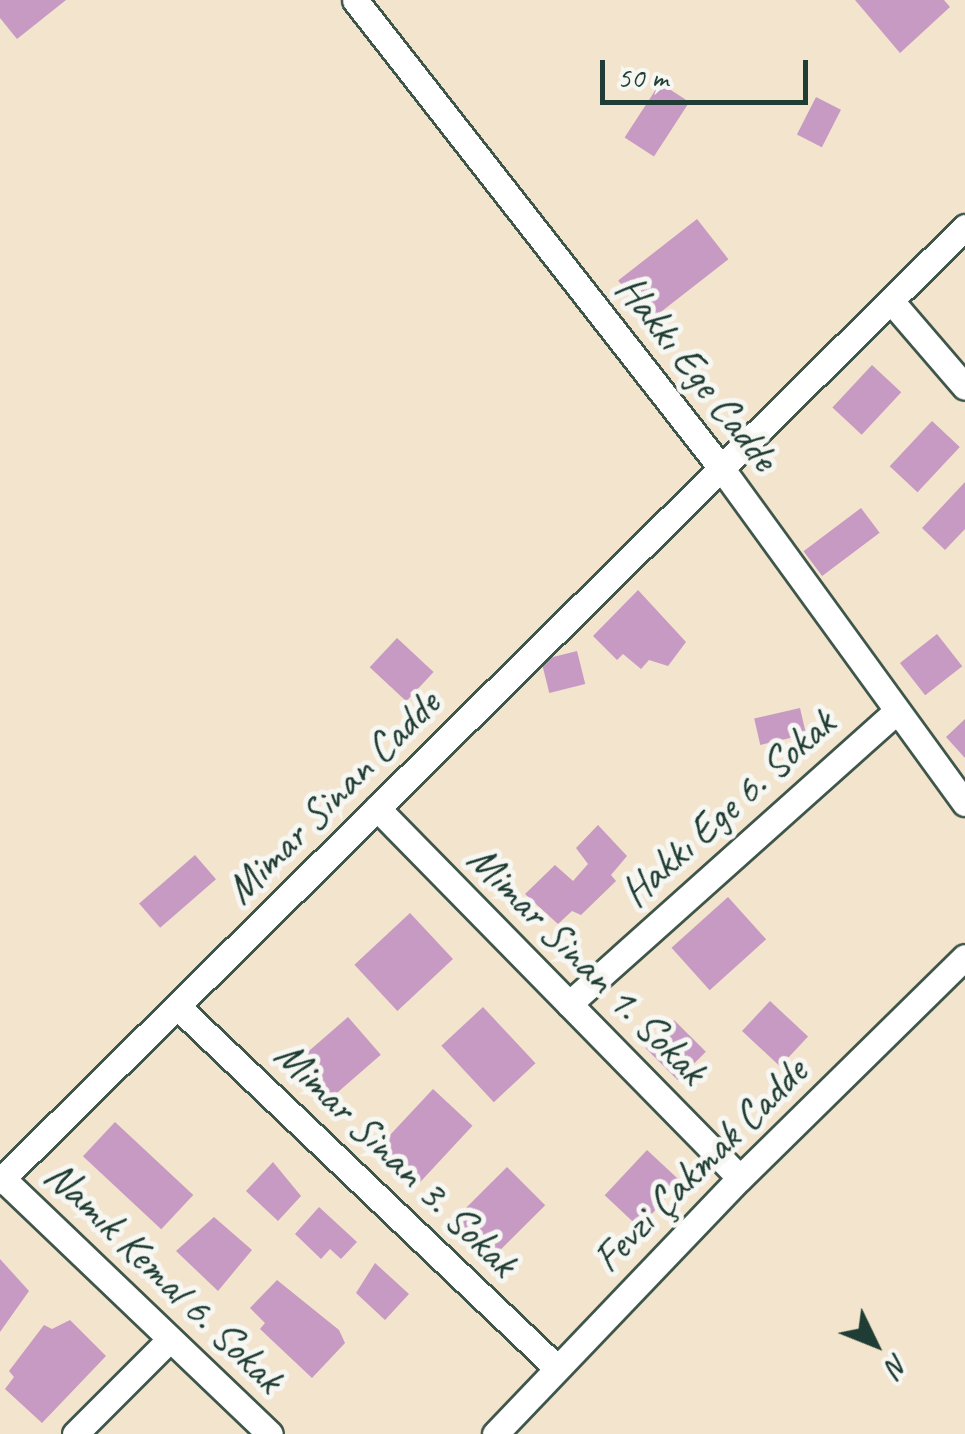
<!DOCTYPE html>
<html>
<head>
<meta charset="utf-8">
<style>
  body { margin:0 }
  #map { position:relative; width:965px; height:1434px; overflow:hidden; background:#f3e4cd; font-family:Caveat,sans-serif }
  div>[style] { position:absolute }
  .building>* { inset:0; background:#c69ac2; transform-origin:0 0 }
  .roads { filter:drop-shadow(2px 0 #3f564b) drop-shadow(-2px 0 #3f564b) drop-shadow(0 2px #3f564b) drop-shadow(0 -2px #3f564b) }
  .street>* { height:25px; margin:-12.5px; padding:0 12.5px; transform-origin:12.5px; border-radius:12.5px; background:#fff }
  span { translate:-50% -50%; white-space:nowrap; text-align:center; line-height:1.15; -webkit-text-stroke:10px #f6f6f2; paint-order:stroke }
  .street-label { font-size:42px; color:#1f3d34 }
  .north { position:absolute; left:825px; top:1294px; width:100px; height:100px; -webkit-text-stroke:8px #f6f6f2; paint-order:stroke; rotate:133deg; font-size:28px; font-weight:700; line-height:40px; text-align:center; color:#1f3d34 }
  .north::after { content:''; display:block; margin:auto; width:35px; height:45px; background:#1f3d34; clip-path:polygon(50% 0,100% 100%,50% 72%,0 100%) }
  .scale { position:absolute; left:600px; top:60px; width:208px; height:45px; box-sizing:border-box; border:5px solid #1f3d34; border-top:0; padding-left:12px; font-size:30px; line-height:35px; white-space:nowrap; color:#1f3d34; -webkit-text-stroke:8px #f6f6f2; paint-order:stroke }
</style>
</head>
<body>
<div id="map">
  <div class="building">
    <div style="clip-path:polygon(0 0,66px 0,17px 39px,0 18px)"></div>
    <div style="clip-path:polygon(855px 0,944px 0,950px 7px,900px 53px)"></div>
    <div style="left:660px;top:83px;width:35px;height:65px;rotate:33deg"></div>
    <div style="left:816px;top:97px;width:28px;height:42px;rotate:27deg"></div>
    <div style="left:697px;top:219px;width:51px;height:100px;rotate:52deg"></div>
    <div style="left:872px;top:365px;width:40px;height:58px;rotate:43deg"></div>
    <div style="left:932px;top:421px;width:38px;height:62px;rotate:43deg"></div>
    <div style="clip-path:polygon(965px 482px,965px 529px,945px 550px,922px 528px)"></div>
    <div style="left:861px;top:508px;width:31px;height:72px;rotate:53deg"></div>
    <div style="clip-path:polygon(638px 590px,686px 642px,668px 666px,649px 660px,641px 669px,623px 654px,617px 660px,593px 636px)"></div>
    <div style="left:937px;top:634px;width:41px;height:47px;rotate:52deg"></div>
    <div style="left:397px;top:638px;width:50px;height:40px;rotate:43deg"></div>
    <div style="left:577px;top:651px;width:34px;height:37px;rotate:76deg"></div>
    <div style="left:800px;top:708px;width:27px;height:47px;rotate:77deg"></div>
    <div style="clip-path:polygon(965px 719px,965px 758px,946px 737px)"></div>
    <div style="clip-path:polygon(598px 825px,627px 856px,611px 875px,616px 881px,581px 915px,572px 911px,558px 924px,525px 894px,555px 865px,573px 881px,588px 864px,576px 848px)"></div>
    <div style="left:195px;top:855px;width:32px;height:74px;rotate:49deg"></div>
    <div style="left:728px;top:897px;width:57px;height:76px;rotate:48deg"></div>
    <div style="left:410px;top:913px;width:63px;height:76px;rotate:47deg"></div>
    <div style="left:770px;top:1001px;width:52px;height:41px;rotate:43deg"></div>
    <div style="left:483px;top:1007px;width:77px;height:57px;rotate:47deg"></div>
    <div style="left:348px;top:1017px;width:50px;height:67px;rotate:49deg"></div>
    <div style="left:674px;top:1020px;width:45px;height:40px;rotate:45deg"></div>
    <div style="left:433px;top:1089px;width:54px;height:77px;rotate:43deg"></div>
    <div style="left:115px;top:1122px;width:107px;height:47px;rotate:43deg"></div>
    <div style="left:647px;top:1150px;width:47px;height:62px;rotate:43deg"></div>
    <div style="clip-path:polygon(273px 1162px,301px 1196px,278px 1221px,246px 1191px)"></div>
    <div style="left:507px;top:1167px;width:54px;height:79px;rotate:45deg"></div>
    <div style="clip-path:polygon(319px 1207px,357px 1242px,341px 1259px,330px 1249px,321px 1259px,295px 1234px)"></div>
    <div style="clip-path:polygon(214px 1217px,252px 1250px,218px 1291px,176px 1251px)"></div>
    <div style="clip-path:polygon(0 1259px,29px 1291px,0 1332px)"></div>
    <div style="clip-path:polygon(375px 1263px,409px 1294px,385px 1320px,356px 1293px)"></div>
    <div style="clip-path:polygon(277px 1280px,339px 1330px,345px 1343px,312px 1378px,260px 1329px,265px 1323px,250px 1308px)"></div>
    <div style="clip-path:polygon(70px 1320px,106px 1356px,42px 1423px,5px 1389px,14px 1377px,9px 1371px,44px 1325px,52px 1329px)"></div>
  </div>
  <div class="roads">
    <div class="street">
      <div style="left:355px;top:0;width:596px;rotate:51.96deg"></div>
      <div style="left:722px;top:469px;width:413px;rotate:54deg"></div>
      <div style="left:891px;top:301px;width:113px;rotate:49.3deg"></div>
      <div style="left:377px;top:808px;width:518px;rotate:45.55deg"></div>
      <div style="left:569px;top:1004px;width:438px;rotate:-41.8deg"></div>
      <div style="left:179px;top:1008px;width:522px;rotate:43.6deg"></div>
      <div style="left:0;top:1176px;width:373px;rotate:43.7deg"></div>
      <div style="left:0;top:1181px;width:1357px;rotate:-44.67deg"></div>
      <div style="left:75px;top:1434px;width:134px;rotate:-45deg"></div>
      <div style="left:495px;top:1434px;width:354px;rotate:-46.3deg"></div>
      <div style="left:740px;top:1178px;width:315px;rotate:-44.5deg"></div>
    </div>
  </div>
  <div class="street-label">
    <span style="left:697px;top:373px;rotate:52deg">Hakkı Ege Cadde</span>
    <span style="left:333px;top:797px;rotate:-45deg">Mimar Sinan Cadde</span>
    <span style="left:728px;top:808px;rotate:-42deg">Hakkı Ege 6. Sokak</span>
    <span style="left:587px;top:965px;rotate:45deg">Mimar Sinan 1. Sokak</span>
    <span style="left:396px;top:1159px;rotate:44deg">Mimar Sinan 3. Sokak</span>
    <span style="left:700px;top:1165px;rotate:-45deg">Fevzi Çakmak Cadde</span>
    <span style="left:164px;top:1277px;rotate:44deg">Namık Kemal 6. Sokak</span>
  </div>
  <div class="north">N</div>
  <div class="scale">50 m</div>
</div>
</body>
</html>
